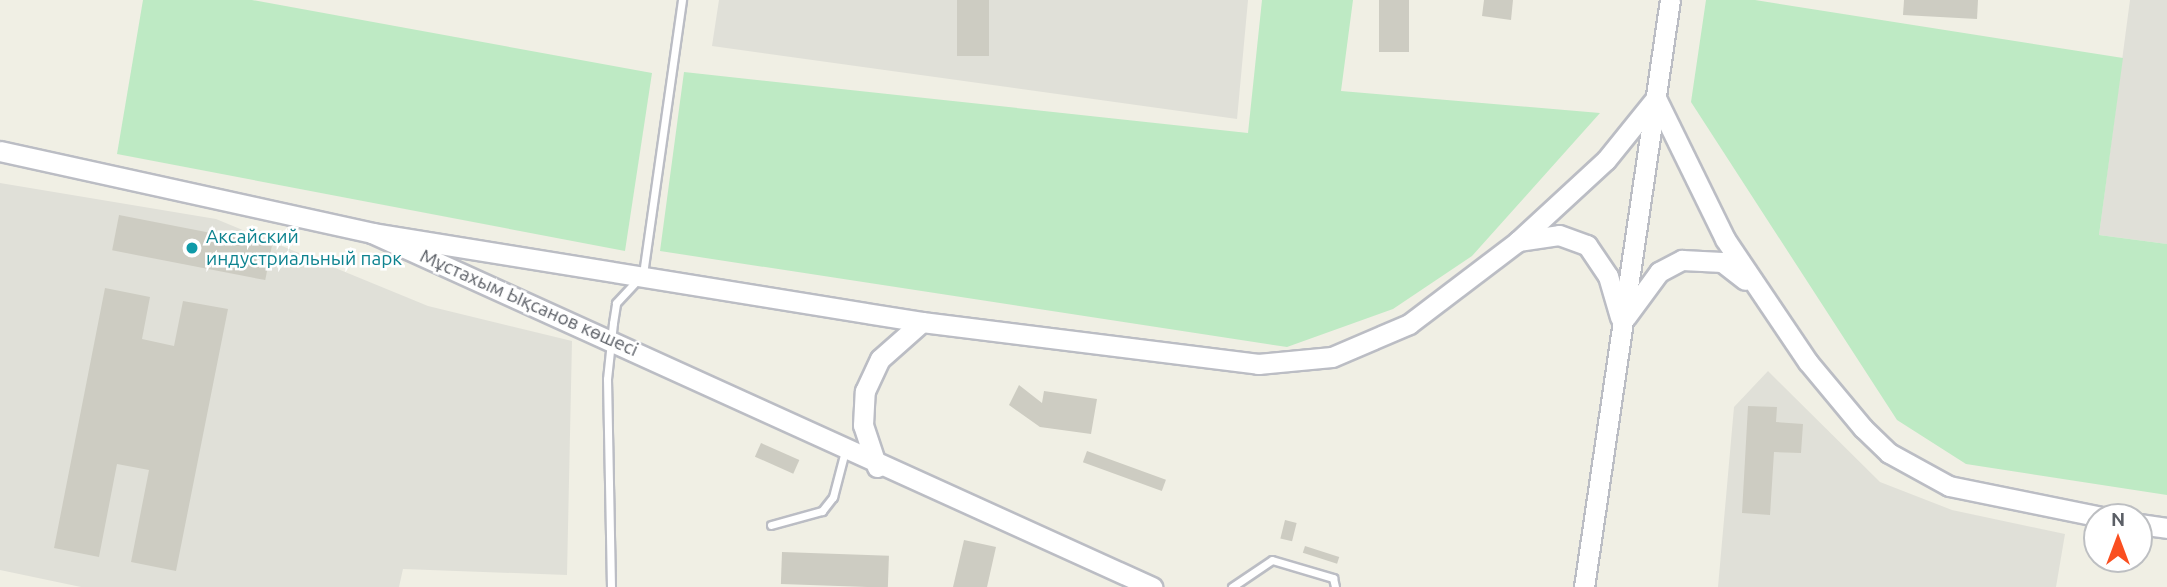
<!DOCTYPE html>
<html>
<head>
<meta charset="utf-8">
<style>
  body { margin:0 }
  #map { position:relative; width:2167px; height:587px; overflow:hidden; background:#f0efe4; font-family:Ubuntu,sans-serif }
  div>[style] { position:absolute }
  .industrial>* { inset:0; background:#e0e0d8 }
  .green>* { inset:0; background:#beeac4 }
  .building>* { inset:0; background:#cdccc2; transform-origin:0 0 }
  .roads { filter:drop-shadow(2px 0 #bbbdc4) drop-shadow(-2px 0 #bbbdc4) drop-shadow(0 2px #bbbdc4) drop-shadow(0 -2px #bbbdc4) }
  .service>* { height:7px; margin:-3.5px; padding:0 3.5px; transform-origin:3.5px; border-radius:3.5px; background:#fff }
  .secondary>* { height:19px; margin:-9.5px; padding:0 9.5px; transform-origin:9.5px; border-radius:9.5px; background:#fff }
  .dots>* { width:19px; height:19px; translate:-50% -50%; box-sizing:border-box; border:4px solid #fff; border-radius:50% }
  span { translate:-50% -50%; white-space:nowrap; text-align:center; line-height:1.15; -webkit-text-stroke:5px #fff; paint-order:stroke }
  .culture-label { font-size:19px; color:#0d838f }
  .left { translate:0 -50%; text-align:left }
  .street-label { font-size:19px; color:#5b5f66 }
  .north { position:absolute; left:2083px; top:503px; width:70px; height:70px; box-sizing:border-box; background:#fff; border:2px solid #bdbfc2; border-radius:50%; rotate:0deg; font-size:19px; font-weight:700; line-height:28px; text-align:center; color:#5b5f66 }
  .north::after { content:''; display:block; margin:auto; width:24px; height:32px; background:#fa4f20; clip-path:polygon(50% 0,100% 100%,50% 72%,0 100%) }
</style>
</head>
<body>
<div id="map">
  <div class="industrial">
    <div style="clip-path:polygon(719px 0,1248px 0,1237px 119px,712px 46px)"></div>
    <div style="clip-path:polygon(2130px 0,2167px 0,2167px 244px,2099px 235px)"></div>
    <div style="clip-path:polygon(0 183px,216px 219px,428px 306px,572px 341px,567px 575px,403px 569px,399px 587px,81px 587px,0 570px)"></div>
    <div style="clip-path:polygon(1768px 371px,1880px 482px,1952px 510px,2065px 534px,2056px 587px,1718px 587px,1734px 407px)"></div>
  </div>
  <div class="green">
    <div style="clip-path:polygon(143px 0,252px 0,652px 73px,625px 251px,117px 154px)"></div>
    <div style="clip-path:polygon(1262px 0,1353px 0,1341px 91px,1600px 113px,1472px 256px,1393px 309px,1287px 347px,660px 251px,684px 72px,1248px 133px)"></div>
    <div style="clip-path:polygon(1706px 0,1755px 0,2123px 58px,2099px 235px,2167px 244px,2167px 495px,1966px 464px,1897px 420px,1691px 102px)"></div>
  </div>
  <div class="building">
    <div style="left:957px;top:0;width:32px;height:56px"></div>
    <div style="left:1379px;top:0;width:30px;height:52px"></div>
    <div style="clip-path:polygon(1484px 0,1513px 0,1511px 20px,1482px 16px)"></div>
    <div style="clip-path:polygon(1904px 0,1978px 0,1977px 19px,1903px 15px)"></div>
    <div style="left:119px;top:215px;width:156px;height:36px;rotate:11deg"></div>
    <div style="clip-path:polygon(105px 288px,150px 297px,142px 339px,174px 346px,183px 301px,228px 309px,176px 571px,131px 562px,149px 470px,117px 464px,99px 557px,54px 548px)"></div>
    <div style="clip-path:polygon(1019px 385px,1042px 403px,1044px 391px,1097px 399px,1091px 434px,1040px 427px,1009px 405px)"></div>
    <div style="clip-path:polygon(1748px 406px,1777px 407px,1776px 422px,1803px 424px,1801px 453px,1774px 452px,1770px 515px,1742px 513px)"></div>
    <div style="left:761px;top:443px;width:42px;height:15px;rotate:24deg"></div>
    <div style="left:1087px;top:451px;width:84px;height:12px;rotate:20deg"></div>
    <div style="left:1285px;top:520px;width:12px;height:19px;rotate:14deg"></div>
    <div style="clip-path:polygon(964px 540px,996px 547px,987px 587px,953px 587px)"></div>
    <div style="left:1305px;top:546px;width:36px;height:7px;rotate:18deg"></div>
    <div style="left:782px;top:552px;width:107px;height:32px;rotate:2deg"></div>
  </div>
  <div class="roads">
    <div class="service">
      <div style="left:771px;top:525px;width:53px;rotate:-15.4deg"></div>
      <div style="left:822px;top:511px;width:18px;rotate:-52deg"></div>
      <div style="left:833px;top:497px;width:48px;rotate:-75.4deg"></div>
      <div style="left:611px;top:587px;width:208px;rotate:-91.1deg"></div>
      <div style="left:607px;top:379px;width:56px;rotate:-83.9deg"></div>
      <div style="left:613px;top:323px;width:20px;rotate:-81deg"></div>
      <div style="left:616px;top:303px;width:40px;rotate:-47deg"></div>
      <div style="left:643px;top:274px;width:277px;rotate:-81.9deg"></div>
      <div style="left:1232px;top:587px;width:48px;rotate:-34deg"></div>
      <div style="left:1272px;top:560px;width:64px;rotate:16.4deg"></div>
      <div style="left:1333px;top:578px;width:9px;rotate:77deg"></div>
    </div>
    <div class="secondary">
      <div style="left:1656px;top:98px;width:157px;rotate:63.9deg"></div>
      <div style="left:1725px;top:239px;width:148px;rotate:56deg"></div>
      <div style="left:1808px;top:362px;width:86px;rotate:50.2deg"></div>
      <div style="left:1863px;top:428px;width:36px;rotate:44deg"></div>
      <div style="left:1889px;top:453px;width:68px;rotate:28.8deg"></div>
      <div style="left:1949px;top:486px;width:155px;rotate:11.5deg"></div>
      <div style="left:0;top:151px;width:381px;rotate:12.4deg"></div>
      <div style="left:372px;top:233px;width:857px;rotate:24.41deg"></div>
      <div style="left:372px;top:233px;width:557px;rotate:9.19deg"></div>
      <div style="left:922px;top:322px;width:339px;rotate:7.1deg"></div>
      <div style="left:1258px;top:364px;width:74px;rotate:-5.4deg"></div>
      <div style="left:1332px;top:357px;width:84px;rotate:-23.2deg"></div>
      <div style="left:1409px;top:324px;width:136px;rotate:-37.2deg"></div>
      <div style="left:1517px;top:242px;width:121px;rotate:-42.7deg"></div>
      <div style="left:1606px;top:160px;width:80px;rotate:-51.1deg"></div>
      <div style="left:1518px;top:241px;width:41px;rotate:-8.3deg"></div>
      <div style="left:1559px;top:235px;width:30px;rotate:20deg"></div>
      <div style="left:1587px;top:245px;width:37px;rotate:56deg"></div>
      <div style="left:1608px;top:276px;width:43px;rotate:73.7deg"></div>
      <div style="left:1626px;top:317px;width:56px;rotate:-53.7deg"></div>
      <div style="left:1659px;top:272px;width:26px;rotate:-28deg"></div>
      <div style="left:1682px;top:260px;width:40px;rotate:2.9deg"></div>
      <div style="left:1722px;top:262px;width:29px;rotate:38deg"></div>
      <div style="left:877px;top:467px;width:44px;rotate:-108.4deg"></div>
      <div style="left:863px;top:425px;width:34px;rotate:-87deg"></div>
      <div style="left:865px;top:391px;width:35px;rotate:-65deg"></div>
      <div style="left:880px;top:359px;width:56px;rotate:-41.4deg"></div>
      <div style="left:2139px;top:524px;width:28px;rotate:8deg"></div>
      <div style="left:1584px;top:587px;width:593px;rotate:-81.67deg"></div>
    </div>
  </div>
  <div class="dots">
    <div style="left:192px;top:248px;background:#0f9aa8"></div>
  </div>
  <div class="culture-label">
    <span class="left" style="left:206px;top:248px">Аксайский<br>индустриальный парк</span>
  </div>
  <div class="street-label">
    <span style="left:529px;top:303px;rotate:24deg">Мұстахым Ықсанов көшесі</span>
  </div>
  <div class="north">N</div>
</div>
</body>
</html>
